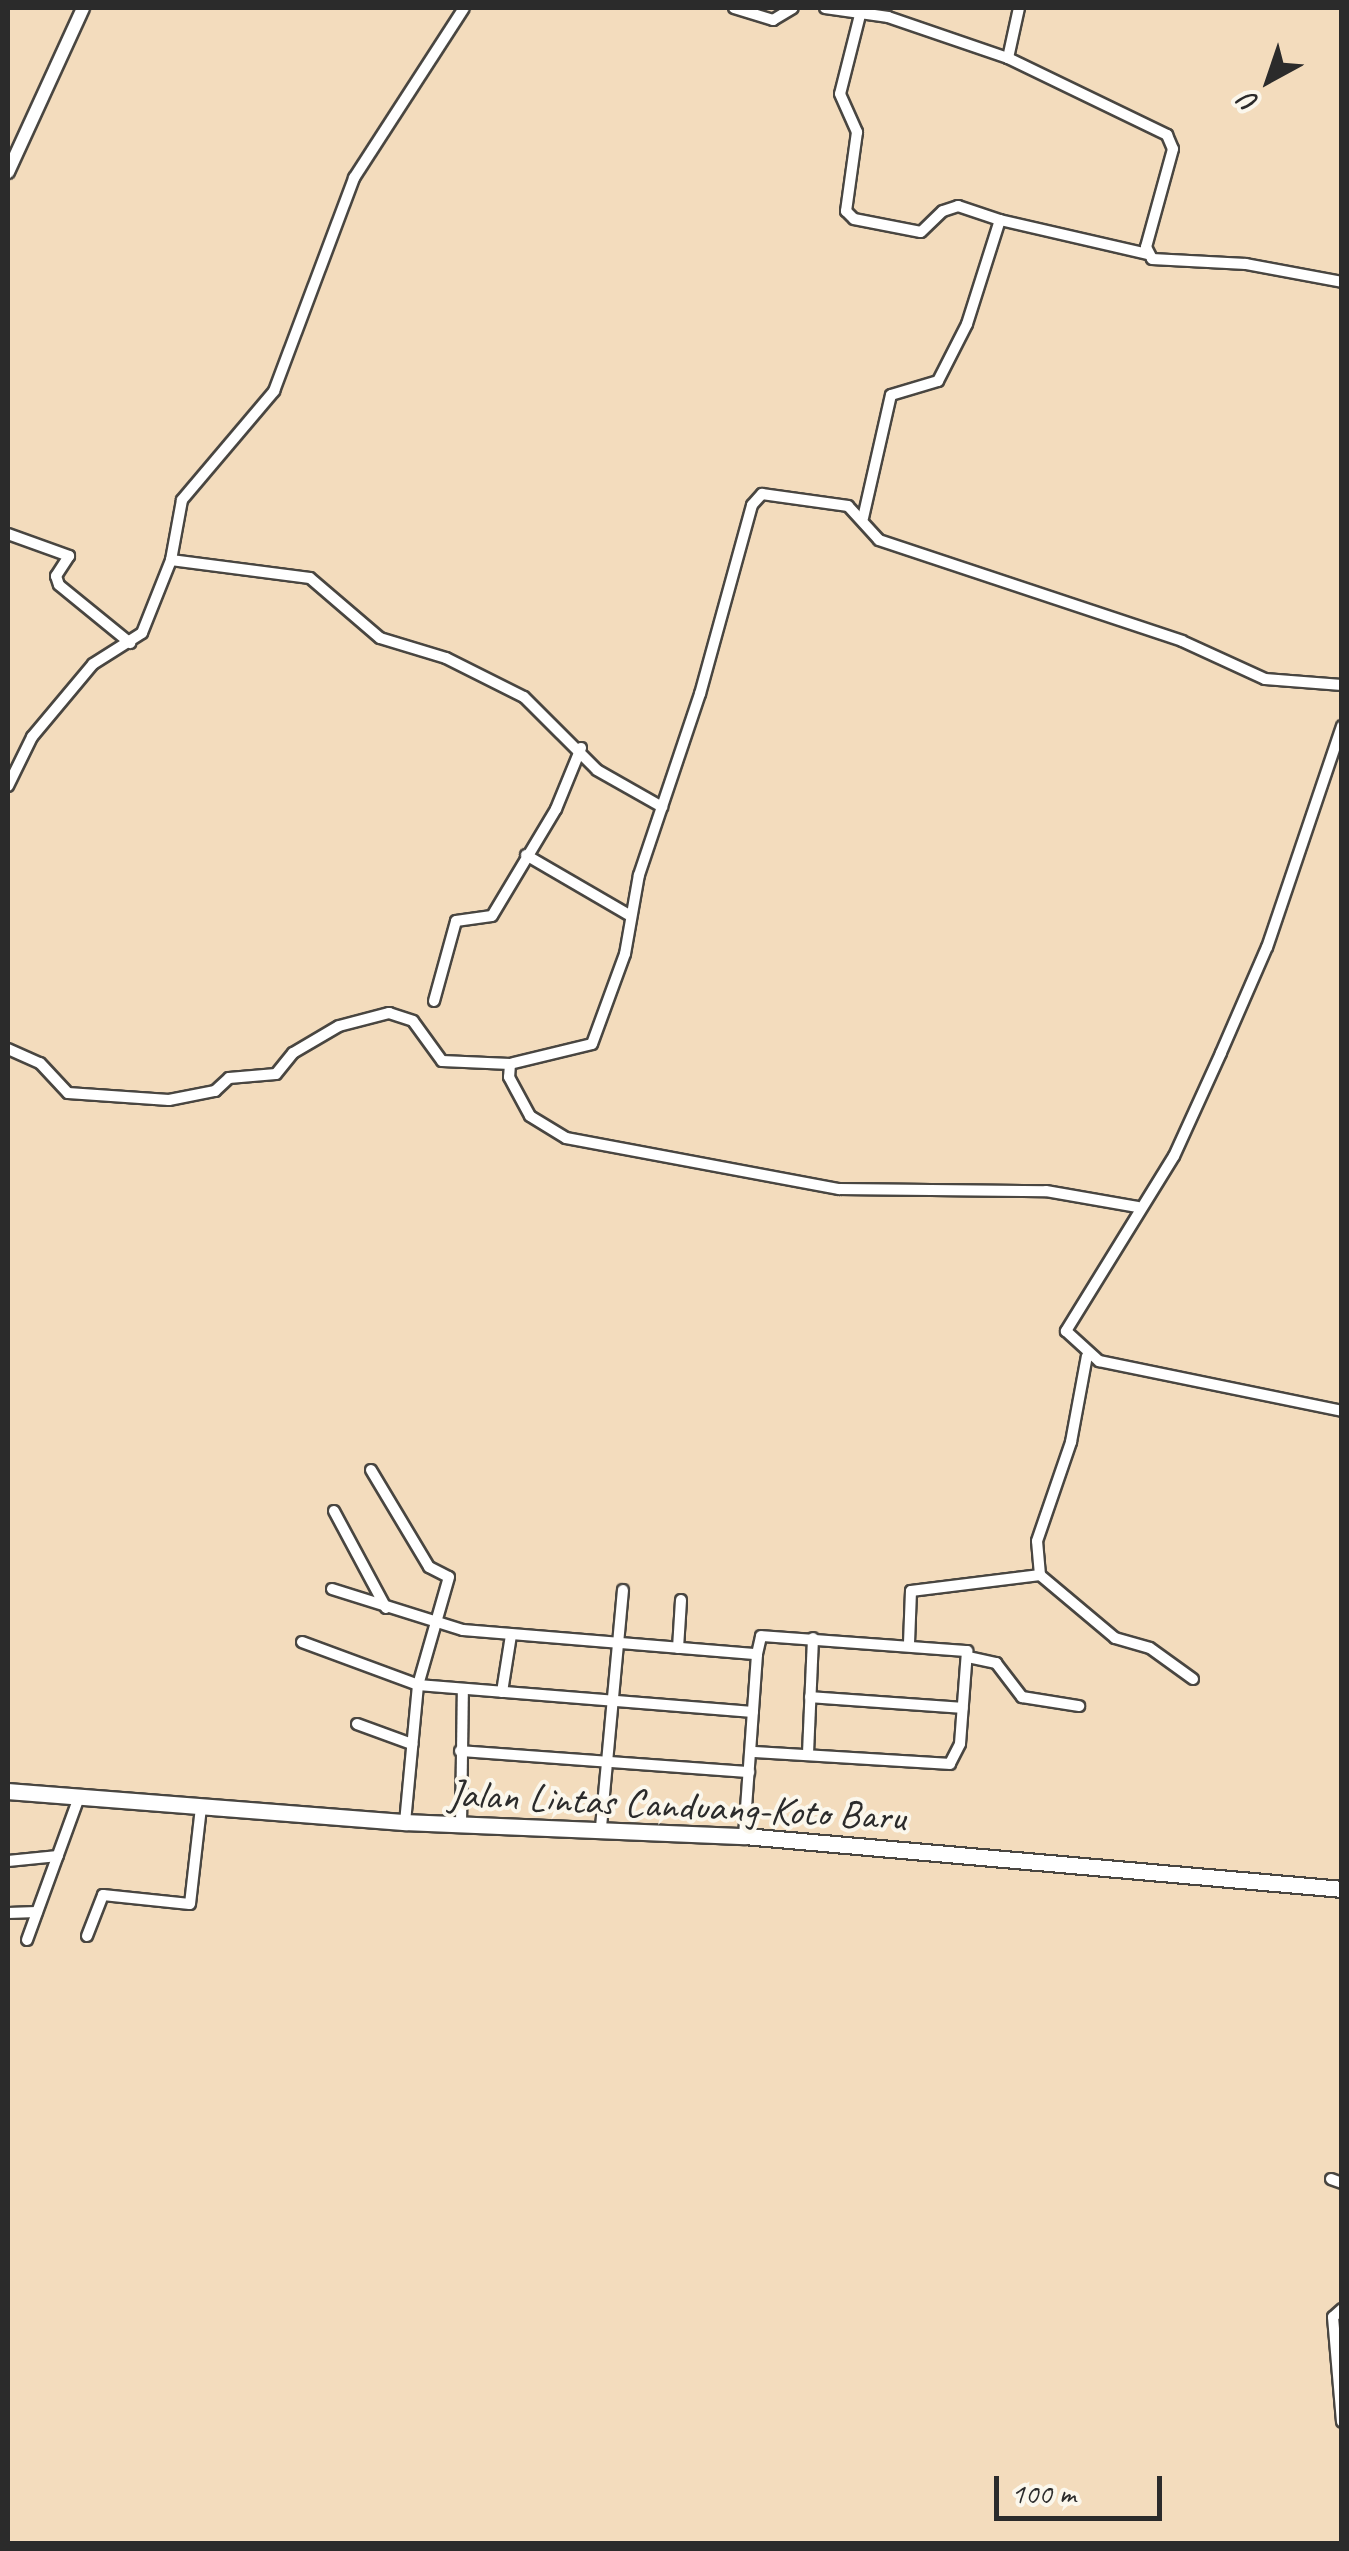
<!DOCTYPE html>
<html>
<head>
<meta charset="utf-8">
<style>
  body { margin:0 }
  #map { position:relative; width:1349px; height:2551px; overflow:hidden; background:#f3dcbd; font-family:Caveat,sans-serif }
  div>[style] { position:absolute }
  .roads { filter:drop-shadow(2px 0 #494641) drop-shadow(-2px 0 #494641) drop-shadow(0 2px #494641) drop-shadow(0 -2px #494641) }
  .minor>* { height:10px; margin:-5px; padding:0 5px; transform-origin:5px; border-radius:5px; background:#fff }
  .tertiary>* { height:12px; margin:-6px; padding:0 6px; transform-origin:6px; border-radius:6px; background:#fff }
  .secondary>* { height:15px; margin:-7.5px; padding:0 7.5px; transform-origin:7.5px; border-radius:7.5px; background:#fff }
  span { translate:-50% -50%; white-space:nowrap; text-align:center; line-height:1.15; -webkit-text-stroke:8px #fbf7ec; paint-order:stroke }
  .street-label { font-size:40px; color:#2b2b2b }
  .frame { position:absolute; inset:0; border:10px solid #2b2b2b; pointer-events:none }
  .north { position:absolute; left:1219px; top:30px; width:100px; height:100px; -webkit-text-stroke:8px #fbf7ec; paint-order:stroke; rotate:220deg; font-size:28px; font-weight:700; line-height:40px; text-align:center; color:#2b2b2b }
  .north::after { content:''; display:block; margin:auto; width:35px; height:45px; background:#2b2b2b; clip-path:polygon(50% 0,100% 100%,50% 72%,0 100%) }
  .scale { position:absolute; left:994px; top:2476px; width:168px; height:45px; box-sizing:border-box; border:5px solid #2b2b2b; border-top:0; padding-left:12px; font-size:30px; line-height:35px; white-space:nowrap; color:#2b2b2b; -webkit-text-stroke:8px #fbf7ec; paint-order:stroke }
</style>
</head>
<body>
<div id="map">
  <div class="roads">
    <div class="minor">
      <div style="left:734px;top:8px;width:41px;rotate:17.1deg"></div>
      <div style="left:773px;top:20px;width:23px;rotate:-31deg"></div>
      <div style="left:825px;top:8px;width:64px;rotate:8.1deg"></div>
      <div style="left:888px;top:17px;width:127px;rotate:18.9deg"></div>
      <div style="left:1008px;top:58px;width:177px;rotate:25.8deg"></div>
      <div style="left:1167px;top:135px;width:15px;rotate:67deg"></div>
      <div style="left:1173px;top:149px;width:102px;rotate:105.4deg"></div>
      <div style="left:1146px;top:247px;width:13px;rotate:63deg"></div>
      <div style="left:1152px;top:259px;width:94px;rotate:3deg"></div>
      <div style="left:1246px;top:264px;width:98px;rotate:10.6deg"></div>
      <div style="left:860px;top:15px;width:81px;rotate:104.2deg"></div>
      <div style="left:840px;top:94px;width:42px;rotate:65.9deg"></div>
      <div style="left:857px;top:132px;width:80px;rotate:97.9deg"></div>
      <div style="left:846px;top:211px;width:11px;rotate:45deg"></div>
      <div style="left:854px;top:219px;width:68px;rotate:11deg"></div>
      <div style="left:921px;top:232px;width:30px;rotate:-44deg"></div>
      <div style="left:943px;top:211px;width:16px;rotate:-18deg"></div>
      <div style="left:958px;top:206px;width:44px;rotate:18.4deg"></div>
      <div style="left:1008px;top:58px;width:51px;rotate:-77.6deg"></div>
      <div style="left:863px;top:518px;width:126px;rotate:-77.2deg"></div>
      <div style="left:891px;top:395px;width:49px;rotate:-16.6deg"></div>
      <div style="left:938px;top:381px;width:64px;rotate:-63deg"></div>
      <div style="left:967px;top:324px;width:109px;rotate:-72.4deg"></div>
      <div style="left:1000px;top:220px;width:151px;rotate:13deg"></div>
      <div style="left:8px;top:534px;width:65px;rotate:19.8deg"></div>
      <div style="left:69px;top:556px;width:24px;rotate:123deg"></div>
      <div style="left:56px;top:576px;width:9px;rotate:72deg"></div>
      <div style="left:59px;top:585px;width:92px;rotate:39.2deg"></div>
      <div style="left:171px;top:560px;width:140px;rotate:7.4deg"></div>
      <div style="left:310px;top:578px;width:92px;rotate:40.6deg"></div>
      <div style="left:380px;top:638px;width:69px;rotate:16.9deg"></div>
      <div style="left:446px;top:658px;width:87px;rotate:26.6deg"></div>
      <div style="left:524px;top:697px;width:103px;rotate:45deg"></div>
      <div style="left:597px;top:770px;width:75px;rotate:29.6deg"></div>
      <div style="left:1342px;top:726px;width:233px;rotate:108.7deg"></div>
      <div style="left:1267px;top:947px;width:116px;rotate:113.5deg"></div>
      <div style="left:1221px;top:1053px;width:113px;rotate:114.5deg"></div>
      <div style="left:1174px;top:1156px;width:206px;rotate:121.7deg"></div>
      <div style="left:1066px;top:1331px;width:45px;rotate:42.3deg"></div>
      <div style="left:1099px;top:1361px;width:248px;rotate:11.6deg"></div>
      <div style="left:8px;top:786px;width:55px;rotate:-63.9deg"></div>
      <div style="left:32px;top:737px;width:95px;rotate:-50.1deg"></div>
      <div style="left:93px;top:664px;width:58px;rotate:-32.3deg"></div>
      <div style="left:142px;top:633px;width:79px;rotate:-68.3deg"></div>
      <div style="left:171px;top:560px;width:61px;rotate:-79.6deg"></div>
      <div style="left:182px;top:500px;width:143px;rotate:-49.8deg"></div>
      <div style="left:274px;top:391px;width:228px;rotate:-69.4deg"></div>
      <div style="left:354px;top:178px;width:202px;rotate:-57.1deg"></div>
      <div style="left:526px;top:855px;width:119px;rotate:30.2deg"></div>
      <div style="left:434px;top:1001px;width:83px;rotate:-74.6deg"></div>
      <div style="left:456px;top:921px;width:36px;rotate:-8deg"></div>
      <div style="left:492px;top:916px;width:125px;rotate:-59.1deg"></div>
      <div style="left:556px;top:809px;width:66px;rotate:-67.7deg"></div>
      <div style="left:8px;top:1049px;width:35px;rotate:24deg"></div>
      <div style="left:40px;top:1063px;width:41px;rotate:47deg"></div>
      <div style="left:68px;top:1093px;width:101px;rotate:4deg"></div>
      <div style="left:169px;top:1100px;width:47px;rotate:-11.1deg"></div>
      <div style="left:215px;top:1091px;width:19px;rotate:-43deg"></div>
      <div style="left:229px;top:1078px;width:47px;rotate:-4.9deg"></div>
      <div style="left:276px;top:1074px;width:27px;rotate:-51deg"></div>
      <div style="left:293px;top:1053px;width:53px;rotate:-30.4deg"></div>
      <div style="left:339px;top:1026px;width:52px;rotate:-14.6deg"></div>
      <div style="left:389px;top:1013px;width:25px;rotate:18deg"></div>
      <div style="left:413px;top:1021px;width:49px;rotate:54.1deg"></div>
      <div style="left:442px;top:1061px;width:68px;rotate:2.5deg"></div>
      <div style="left:510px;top:1064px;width:84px;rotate:-13.7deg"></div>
      <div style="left:592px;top:1044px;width:96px;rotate:-69.9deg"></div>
      <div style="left:625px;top:954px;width:80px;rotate:-80deg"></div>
      <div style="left:639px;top:875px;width:191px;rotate:-71.4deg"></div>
      <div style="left:700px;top:694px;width:196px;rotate:-74.6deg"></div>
      <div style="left:752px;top:505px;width:15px;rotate:-48deg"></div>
      <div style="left:762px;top:494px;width:87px;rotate:7.9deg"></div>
      <div style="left:848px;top:506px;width:46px;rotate:47.6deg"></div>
      <div style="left:879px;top:540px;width:319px;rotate:18.4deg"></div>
      <div style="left:1182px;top:641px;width:91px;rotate:24.6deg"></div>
      <div style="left:1265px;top:679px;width:77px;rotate:4.5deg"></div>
      <div style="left:510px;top:1064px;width:13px;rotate:94deg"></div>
      <div style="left:509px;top:1077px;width:44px;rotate:61.7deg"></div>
      <div style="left:530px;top:1116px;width:42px;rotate:31.4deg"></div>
      <div style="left:566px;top:1138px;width:278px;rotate:10.6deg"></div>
      <div style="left:839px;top:1189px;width:207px;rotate:0.6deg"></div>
      <div style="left:1046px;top:1191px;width:93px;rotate:9.9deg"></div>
      <div style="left:371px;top:1470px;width:113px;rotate:59.1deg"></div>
      <div style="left:429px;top:1567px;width:22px;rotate:27deg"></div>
      <div style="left:449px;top:1577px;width:112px;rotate:106deg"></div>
      <div style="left:418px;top:1685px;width:138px;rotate:95.4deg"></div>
      <div style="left:334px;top:1511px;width:110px;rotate:61.8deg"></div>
      <div style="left:1040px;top:1575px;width:98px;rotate:40deg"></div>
      <div style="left:1115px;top:1638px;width:36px;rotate:16deg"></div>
      <div style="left:1150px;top:1648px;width:53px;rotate:35.8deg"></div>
      <div style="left:332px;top:1589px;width:137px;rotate:17.4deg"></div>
      <div style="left:463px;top:1630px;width:295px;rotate:4.7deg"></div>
      <div style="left:302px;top:1642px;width:124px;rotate:20.3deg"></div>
      <div style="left:418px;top:1685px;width:336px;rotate:4.6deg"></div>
      <div style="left:909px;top:1643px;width:52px;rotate:-87.8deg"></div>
      <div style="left:911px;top:1591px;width:130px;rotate:-7.1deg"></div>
      <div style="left:1040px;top:1575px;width:34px;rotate:-95deg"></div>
      <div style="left:1037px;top:1541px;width:105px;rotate:-71deg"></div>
      <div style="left:1071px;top:1442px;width:87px;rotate:-79.5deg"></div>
      <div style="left:678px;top:1648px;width:48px;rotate:-86.4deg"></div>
      <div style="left:968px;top:1657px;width:29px;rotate:12deg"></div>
      <div style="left:996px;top:1663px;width:43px;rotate:52.6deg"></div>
      <div style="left:1022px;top:1697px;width:58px;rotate:9deg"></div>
      <div style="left:502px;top:1692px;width:58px;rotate:-81deg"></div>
      <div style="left:810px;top:1697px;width:153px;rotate:4.1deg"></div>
      <div style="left:357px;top:1724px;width:59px;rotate:20deg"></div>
      <div style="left:460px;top:1751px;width:290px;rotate:4.2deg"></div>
      <div style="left:808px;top:1753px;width:115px;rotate:-87.5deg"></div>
      <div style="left:461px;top:1825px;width:135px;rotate:-89.2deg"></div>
      <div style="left:601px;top:1827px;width:238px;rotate:-84.7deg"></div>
      <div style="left:744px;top:1836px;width:182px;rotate:-85.9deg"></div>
      <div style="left:757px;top:1654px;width:18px;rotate:-77deg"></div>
      <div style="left:761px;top:1636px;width:207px;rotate:4.2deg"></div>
      <div style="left:967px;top:1651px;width:93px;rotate:94.3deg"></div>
      <div style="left:960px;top:1744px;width:22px;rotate:117deg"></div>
      <div style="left:950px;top:1764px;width:199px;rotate:-176.5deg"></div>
      <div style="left:8px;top:1861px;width:50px;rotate:-5.7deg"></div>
      <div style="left:8px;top:1913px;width:29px;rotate:-2deg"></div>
      <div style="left:87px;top:1936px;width:44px;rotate:-68.7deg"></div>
      <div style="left:103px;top:1895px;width:87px;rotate:5.9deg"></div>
      <div style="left:190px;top:1904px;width:97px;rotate:-83.5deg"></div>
      <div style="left:27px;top:1940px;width:152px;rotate:-70deg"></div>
      <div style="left:1331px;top:2179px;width:12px;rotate:20deg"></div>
      <div style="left:1342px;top:2309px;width:12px;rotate:138deg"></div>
      <div style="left:1333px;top:2317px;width:105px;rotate:85.1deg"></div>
    </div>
    <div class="tertiary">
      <div style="left:8px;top:172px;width:180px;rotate:-65.4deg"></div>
    </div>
    <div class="secondary">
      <div style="left:8px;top:1791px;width:398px;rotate:4.5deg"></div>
      <div style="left:405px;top:1822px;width:339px;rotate:2.4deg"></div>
      <div style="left:744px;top:1836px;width:600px;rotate:5.06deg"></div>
    </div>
  </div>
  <div class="street-label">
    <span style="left:677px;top:1805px;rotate:3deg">Jalan Lintas Canduang-Koto Baru</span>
  </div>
  <div class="frame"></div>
  <div class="north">U</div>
  <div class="scale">100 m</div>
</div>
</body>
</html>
